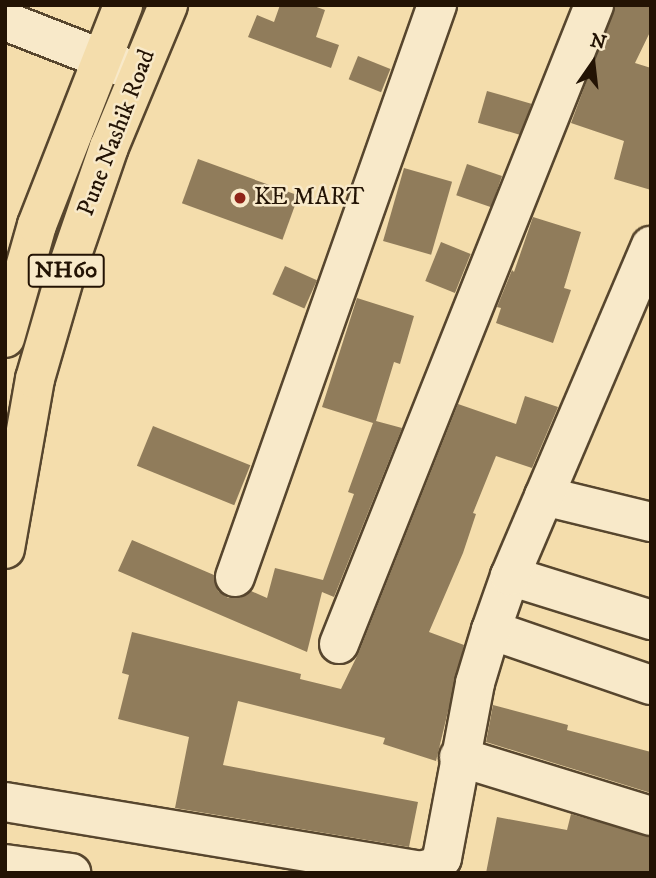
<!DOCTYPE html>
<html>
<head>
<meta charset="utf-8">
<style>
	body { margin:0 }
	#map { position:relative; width:656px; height:878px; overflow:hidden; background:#f4ddac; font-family:"IM FELL DW Pica",serif }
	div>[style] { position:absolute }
	.building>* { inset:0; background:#907c5b; transform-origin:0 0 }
	.roads { filter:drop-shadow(2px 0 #57462e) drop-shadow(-2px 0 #57462e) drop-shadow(0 2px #57462e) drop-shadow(0 -2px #57462e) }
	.minor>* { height:38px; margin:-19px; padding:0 19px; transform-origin:19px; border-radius:19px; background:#f8e9c9 }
	.highway>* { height:38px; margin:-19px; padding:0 19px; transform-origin:19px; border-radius:19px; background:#f4ddac }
	.dots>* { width:19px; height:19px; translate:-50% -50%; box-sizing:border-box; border:4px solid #f8e9c9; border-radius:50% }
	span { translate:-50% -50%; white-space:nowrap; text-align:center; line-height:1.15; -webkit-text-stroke:5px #f8e9c9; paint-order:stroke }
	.shield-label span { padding:2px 5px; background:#f8e9c9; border:2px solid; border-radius:5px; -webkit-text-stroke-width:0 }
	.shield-label { font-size:23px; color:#231304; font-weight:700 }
	.street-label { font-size:24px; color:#231304 }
	.poi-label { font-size:24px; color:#231304 }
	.left { translate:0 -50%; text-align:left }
	.frame { position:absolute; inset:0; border:7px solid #231304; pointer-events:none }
	.north { position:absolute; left:558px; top:28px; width:70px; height:70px; -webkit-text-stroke:5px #f8e9c9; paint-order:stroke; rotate:14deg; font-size:19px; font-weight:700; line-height:28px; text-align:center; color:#231304 }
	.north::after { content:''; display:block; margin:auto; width:24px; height:32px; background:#231304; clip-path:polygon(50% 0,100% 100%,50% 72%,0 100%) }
</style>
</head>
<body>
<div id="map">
	<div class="building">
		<i style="clip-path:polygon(280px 5px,311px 5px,325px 10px,316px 37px,339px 45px,331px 68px,248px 37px,257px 15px,274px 22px)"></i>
		<i style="clip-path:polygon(615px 5px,651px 5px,651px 30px,635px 63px,651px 68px,651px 190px,614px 179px,624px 141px,571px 123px)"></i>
		<i style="left:358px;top:56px;width:35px;height:25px;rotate:22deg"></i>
		<i style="left:487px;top:91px;width:46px;height:33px;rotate:16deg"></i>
		<i style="left:198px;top:159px;width:107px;height:47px;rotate:20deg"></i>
		<i style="left:467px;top:164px;width:37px;height:33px;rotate:19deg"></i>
		<i style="left:404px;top:168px;width:50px;height:76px;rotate:16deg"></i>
		<i style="clip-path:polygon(533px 217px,581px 232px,564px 288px,571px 290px,553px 343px,496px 323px,501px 308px,497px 307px,512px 270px,514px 272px)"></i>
		<i style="left:441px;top:242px;width:32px;height:42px;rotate:22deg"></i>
		<i style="left:285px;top:266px;width:35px;height:31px;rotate:24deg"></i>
		<i style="clip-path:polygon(357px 298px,414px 316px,400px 364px,394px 362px,376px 421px,402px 428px,334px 597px,322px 592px,307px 652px,118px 571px,132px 540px,214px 575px,218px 591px,228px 598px,240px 598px,251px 591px,267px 598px,275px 568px,323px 580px,354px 494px,348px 492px,373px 423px,322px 407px)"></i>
		<i style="clip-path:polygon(525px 396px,558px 407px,532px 468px,496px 456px,473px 513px,476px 514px,463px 553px,429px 632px,464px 645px,436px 761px,383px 744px,385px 738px,238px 701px,223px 765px,418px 802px,409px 847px,175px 808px,189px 737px,118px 719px,129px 675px,122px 673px,132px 632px,301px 674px,300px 679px,341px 689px,359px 652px,458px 404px,516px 424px)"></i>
		<i style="left:153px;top:426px;width:105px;height:43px;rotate:22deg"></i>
		<i style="clip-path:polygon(493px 705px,568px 725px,567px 730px,651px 752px,651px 793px,486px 742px)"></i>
		<i style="clip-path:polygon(571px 814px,651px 837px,651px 873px,486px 873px,497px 817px,567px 830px)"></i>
	</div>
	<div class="roads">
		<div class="minor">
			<i style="left:5px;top:21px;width:137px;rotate:21.3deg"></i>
			<i style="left:544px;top:496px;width:110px;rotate:13.7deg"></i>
			<i style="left:510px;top:576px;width:148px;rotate:17.3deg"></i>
			<i style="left:235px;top:577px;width:607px;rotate:-70.55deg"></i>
			<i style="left:491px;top:630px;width:169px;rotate:19deg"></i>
			<i style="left:339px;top:644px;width:688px;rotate:-68.24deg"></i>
			<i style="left:459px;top:757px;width:201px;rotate:17.1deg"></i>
			<i style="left:5px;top:802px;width:421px;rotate:9.4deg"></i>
			<i style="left:420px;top:871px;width:16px;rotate:-15deg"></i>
			<i style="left:435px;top:867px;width:11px;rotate:-52deg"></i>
			<i style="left:442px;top:858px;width:178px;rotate:-79.3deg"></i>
			<i style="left:475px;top:683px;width:55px;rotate:-73.2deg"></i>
			<i style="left:491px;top:630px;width:57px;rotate:-70.6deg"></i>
			<i style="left:510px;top:576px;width:359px;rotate:-66.9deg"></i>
			<i style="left:5px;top:864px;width:67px;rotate:7.8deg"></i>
		</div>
		<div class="highway">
			<i style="left:5px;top:338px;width:117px;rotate:-74.2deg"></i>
			<i style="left:37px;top:225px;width:236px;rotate:-68.6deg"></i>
			<i style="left:5px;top:549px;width:173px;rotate:-80deg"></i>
			<i style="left:35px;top:379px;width:115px;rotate:-73.8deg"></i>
			<i style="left:67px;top:269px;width:129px;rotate:-71deg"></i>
			<i style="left:109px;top:147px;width:154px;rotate:-67.4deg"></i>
		</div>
	</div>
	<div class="dots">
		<i style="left:240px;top:198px;background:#8f2418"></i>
	</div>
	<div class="shield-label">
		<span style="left:66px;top:271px">NH60</span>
	</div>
	<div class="street-label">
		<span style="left:117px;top:133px;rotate:-69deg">Pune Nashik Road</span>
	</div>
	<div class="poi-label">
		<span class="left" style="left:254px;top:198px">KE MART</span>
	</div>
	<div class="frame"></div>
	<div class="north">N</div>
</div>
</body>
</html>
